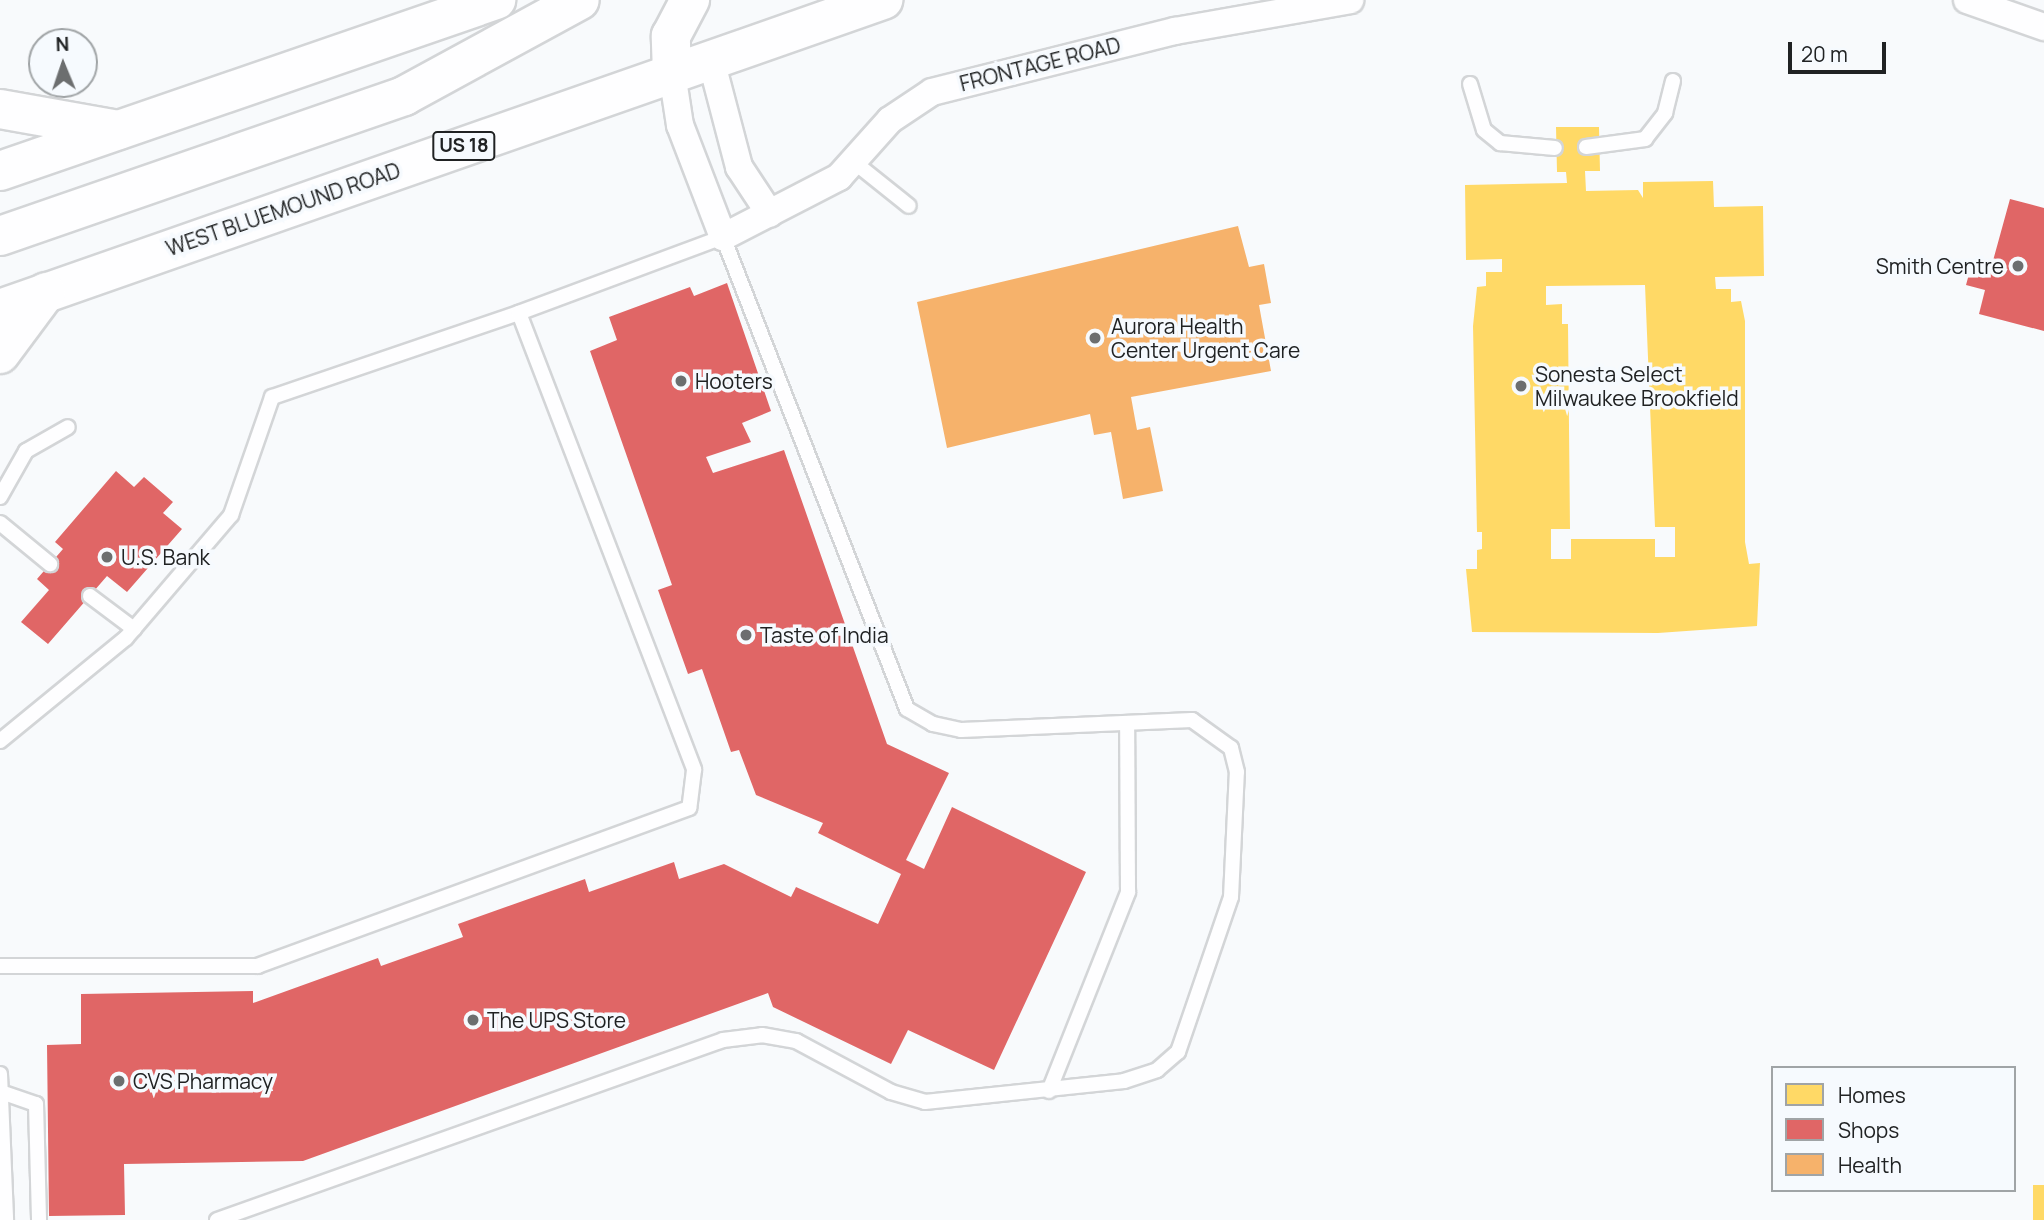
<!DOCTYPE html>
<html>
<head>
<meta charset="utf-8">
<style>
	body { margin:0 }
	#map { position:relative; width:2044px; height:1220px; overflow:hidden; background:#f8fafc; font-family:Manrope,sans-serif }
	div>[style] { position:absolute }
	.homes>* { inset:0; background:#ffd966; transform-origin:0 0 }
	.shops>* { inset:0; background:#e06666 }
	.health>* { inset:0; background:#f6b26b }
	.roads { filter:drop-shadow(2px 0 #d3d5d7) drop-shadow(-2px 0 #d3d5d7) drop-shadow(0 2px #d3d5d7) drop-shadow(0 -2px #d3d5d7) }
	.service>* { height:14px; margin:-7px; padding:0 7px; transform-origin:7px; border-radius:7px; background:#fefeff }
	.minor>* { height:26px; margin:-13px; padding:0 13px; transform-origin:13px; border-radius:13px; background:#fefeff }
	.primary>* { height:38px; margin:-19px; padding:0 19px; transform-origin:19px; border-radius:19px; background:#fefeff }
	.dots>* { width:19px; height:19px; translate:-50% -50%; box-sizing:border-box; border:4px solid #f6fafe; border-radius:50% }
	span { translate:-50% -50%; white-space:nowrap; text-align:center; line-height:1.15; -webkit-text-stroke:7px #f6fafe; paint-order:stroke }
	.shield-label span { padding:2px 5px; background:#f6fafe; border:2px solid; border-radius:5px; -webkit-text-stroke-width:0 }
	.shield-label { font-size:19px; color:#202223; font-weight:700 }
	.street-label { font-size:21px; color:#202223 }
	.poi-label { font-size:21px; color:#202223 }
	.right { translate:-100% -50%; text-align:right }
	.left { translate:0 -50%; text-align:left }
	.legend { position:absolute; left:1771px; top:1066px; width:245px; height:126px; box-sizing:border-box; background:#f6fafe; border:2px solid #a0a4a6; margin:0; padding:9px 12px; list-style:none; font-size:21px; color:#202223 }
	.legend li { display:flex; align-items:center; gap:14px; height:35px }
	.legend b { width:35px; border:2px solid #a0a4a6 }
	.north { position:absolute; left:28px; top:28px; width:70px; height:70px; box-sizing:border-box; background:#f6fafe; border:2px solid #a0a4a6; border-radius:50%; rotate:358deg; font-size:19px; font-weight:700; line-height:28px; text-align:center; color:#202223 }
	.north::after { content:''; display:block; margin:auto; width:24px; height:32px; background:#6c6e6f; clip-path:polygon(50% 0,100% 100%,50% 72%,0 100%) }
	.scale { position:absolute; left:1788px; top:42px; width:98px; height:32px; box-sizing:border-box; border:4px solid #202223; border-top:0; padding-left:9px; font-size:21px; line-height:24px; white-space:nowrap; color:#202223; -webkit-text-stroke:5px #f6fafe; paint-order:stroke }
</style>
</head>
<body>
<div id="map">
	<div class="homes">
		<i style="clip-path:polygon(evenodd,1556px 127px,1599px 127px,1600px 171px,1585px 171px,1586px 191px,1638px 190px,1643px 198px,1643px 182px,1713px 181px,1714px 207px,1763px 206px,1764px 276px,1715px 277px,1716px 289px,1731px 289px,1731px 302px,1741px 301px,1745px 321px,1745px 542px,1749px 564px,1760px 563px,1757px 626px,1658px 633px,1472px 632px,1466px 569px,1477px 569px,1477px 550px,1482px 549px,1482px 532px,1477px 532px,1473px 326px,1477px 287px,1486px 286px,1486px 272px,1502px 272px,1502px 259px,1466px 260px,1465px 185px,1567px 183px,1566px 172px,1557px 172px,1556px 127px,1645px 285px,1655px 527px,1675px 527px,1675px 557px,1655px 557px,1655px 539px,1571px 539px,1571px 559px,1551px 559px,1551px 529px,1570px 529px,1568px 324px,1562px 324px,1562px 304px,1546px 305px,1546px 286px,1645px 285px)"></i>
		<i style="left:2033px;top:1185px;width:11px;height:35px"></i>
	</div>
	<div class="shops">
		<i style="clip-path:polygon(2010px 199px,2044px 208px,2044px 331px,1979px 314px,1985px 290px,1966px 285px,1972px 263px,1991px 268px)"></i>
		<i style="clip-path:polygon(727px 283px,771px 411px,742px 423px,751px 442px,706px 457px,713px 473px,784px 450px,887px 744px,949px 773px,906px 860px,924px 869px,952px 807px,1086px 872px,994px 1070px,908px 1030px,891px 1064px,773px 1007px,768px 993px,303px 1161px,124px 1164px,125px 1215px,49px 1216px,47px 1045px,81px 1044px,81px 994px,253px 991px,253px 1003px,378px 958px,381px 966px,463px 937px,458px 924px,585px 879px,589px 892px,674px 862px,679px 879px,724px 864px,791px 897px,796px 887px,878px 924px,901px 874px,818px 833px,823px 823px,756px 795px,739px 750px,731px 752px,702px 669px,688px 674px,658px 590px,672px 585px,590px 351px,617px 340px,609px 317px,690px 287px,694px 296px)"></i>
		<i style="clip-path:polygon(116px 471px,134px 487px,144px 477px,173px 502px,163px 513px,182px 529px,127px 592px,107px 576px,48px 644px,21px 622px,49px 590px,37px 579px,63px 549px,55px 542px)"></i>
	</div>
	<div class="health">
		<i style="clip-path:polygon(1238px 226px,1249px 267px,1264px 264px,1271px 303px,1259px 305px,1271px 371px,1131px 397px,1137px 430px,1150px 427px,1163px 491px,1123px 499px,1111px 432px,1094px 435px,1090px 414px,947px 448px,917px 302px)"></i>
	</div>
	<div class="roads">
		<div class="service">
			<i style="left:1470px;top:84px;width:48px;rotate:73.1deg"></i>
			<i style="left:1484px;top:130px;width:21px;rotate:39deg"></i>
			<i style="left:1500px;top:143px;width:55px;rotate:5.2deg"></i>
			<i style="left:1586px;top:147px;width:60px;rotate:-7.7deg"></i>
			<i style="left:1645px;top:139px;width:33px;rotate:-52deg"></i>
			<i style="left:1665px;top:113px;width:33px;rotate:-76deg"></i>
			<i style="left:854px;top:162px;width:70px;rotate:38.7deg"></i>
			<i style="left:0;top:497px;width:53px;rotate:-60.5deg"></i>
			<i style="left:26px;top:451px;width:48px;rotate:-29.7deg"></i>
			<i style="left:0;top:523px;width:65px;rotate:39.4deg"></i>
			<i style="left:90px;top:596px;width:55px;rotate:36.9deg"></i>
			<i style="left:0;top:741px;width:163px;rotate:-39.3deg"></i>
			<i style="left:126px;top:638px;width:162px;rotate:-49.5deg"></i>
			<i style="left:231px;top:515px;width:125px;rotate:-70.8deg"></i>
			<i style="left:272px;top:397px;width:261px;rotate:-18.8deg"></i>
			<i style="left:519px;top:313px;width:489px;rotate:69deg"></i>
			<i style="left:694px;top:770px;width:38px;rotate:97deg"></i>
			<i style="left:689px;top:808px;width:459px;rotate:159.9deg"></i>
			<i style="left:258px;top:966px;width:258px;rotate:180deg"></i>
			<i style="left:0;top:1074px;width:146px;rotate:87.6deg"></i>
			<i style="left:1049px;top:1091px;width:214px;rotate:-68.3deg"></i>
			<i style="left:1128px;top:892px;width:169px;rotate:-90.3deg"></i>
			<i style="left:1px;top:1092px;width:37px;rotate:19deg"></i>
			<i style="left:36px;top:1104px;width:116px;rotate:88.5deg"></i>
			<i style="left:217px;top:1220px;width:537px;rotate:-19.58deg"></i>
			<i style="left:723px;top:1040px;width:39px;rotate:-7deg"></i>
			<i style="left:762px;top:1035px;width:35px;rotate:10deg"></i>
			<i style="left:796px;top:1041px;width:108px;rotate:28.2deg"></i>
			<i style="left:891px;top:1092px;width:35px;rotate:16deg"></i>
			<i style="left:925px;top:1102px;width:200px;rotate:-6deg"></i>
			<i style="left:1124px;top:1081px;width:35px;rotate:-18deg"></i>
			<i style="left:1157px;top:1070px;width:28px;rotate:-41deg"></i>
			<i style="left:1178px;top:1052px;width:164px;rotate:-71.1deg"></i>
			<i style="left:1231px;top:897px;width:125px;rotate:-87.3deg"></i>
			<i style="left:1237px;top:772px;width:25px;rotate:-104deg"></i>
			<i style="left:1231px;top:748px;width:48px;rotate:-144.3deg"></i>
			<i style="left:1192px;top:720px;width:231px;rotate:177.5deg"></i>
			<i style="left:961px;top:730px;width:29px;rotate:-168deg"></i>
			<i style="left:933px;top:724px;width:30px;rotate:-150deg"></i>
			<i style="left:907px;top:709px;width:507px;rotate:-111.3deg"></i>
			<i style="left:723px;top:237px;width:218px;rotate:159.6deg"></i>
		</div>
		<div class="minor">
			<i style="left:1967px;top:0;width:82px;rotate:19.3deg"></i>
			<i style="left:711px;top:60px;width:111px;rotate:75.3deg"></i>
			<i style="left:739px;top:167px;width:56px;rotate:56.6deg"></i>
			<i style="left:672px;top:73px;width:53px;rotate:81.3deg"></i>
			<i style="left:680px;top:125px;width:120px;rotate:69deg"></i>
			<i style="left:723px;top:237px;width:131px;rotate:-27.3deg"></i>
			<i style="left:839px;top:177px;width:76px;rotate:-48.2deg"></i>
			<i style="left:890px;top:120px;width:50px;rotate:-33.7deg"></i>
			<i style="left:932px;top:92px;width:251px;rotate:-14.1deg"></i>
			<i style="left:1175px;top:31px;width:178px;rotate:-10deg"></i>
		</div>
		<div class="primary">
			<i style="left:672px;top:73px;width:37px;rotate:-92deg"></i>
			<i style="left:671px;top:36px;width:41px;rotate:-62.2deg"></i>
			<i style="left:0;top:109px;width:120px;rotate:10.1deg"></i>
			<i style="left:0;top:171px;width:525px;rotate:-19.02deg"></i>
			<i style="left:0;top:236px;width:428px;rotate:-19.1deg"></i>
			<i style="left:404px;top:96px;width:200px;rotate:-28.6deg"></i>
			<i style="left:0;top:309px;width:936px;rotate:-19.29deg"></i>
			<i style="left:0;top:354px;width:77px;rotate:-53.4deg"></i>
		</div>
	</div>
	<div class="dots">
		<i style="left:2018px;top:266px;background:#6c6e6f"></i>
		<i style="left:1095px;top:338px;background:#6c6e6f"></i>
		<i style="left:681px;top:381px;background:#6c6e6f"></i>
		<i style="left:1521px;top:386px;background:#6c6e6f"></i>
		<i style="left:107px;top:557px;background:#6c6e6f"></i>
		<i style="left:746px;top:635px;background:#6c6e6f"></i>
		<i style="left:473px;top:1020px;background:#6c6e6f"></i>
		<i style="left:119px;top:1081px;background:#6c6e6f"></i>
	</div>
	<div class="shield-label">
		<span style="left:464px;top:146px">US 18</span>
	</div>
	<div class="street-label">
		<span style="left:1040px;top:64px;rotate:-14deg">FRONTAGE ROAD</span>
		<span style="left:283px;top:209px;rotate:-19deg">WEST BLUEMOUND ROAD</span>
	</div>
	<div class="poi-label">
		<span class="right" style="left:2004px;top:266px">Smith Centre</span>
		<span class="left" style="left:1111px;top:338px">Aurora Health<br>Center Urgent Care</span>
		<span class="left" style="left:1535px;top:386px">Sonesta Select<br>Milwaukee Brookfield</span>
		<span class="left" style="left:695px;top:381px">Hooters</span>
		<span class="left" style="left:121px;top:557px">U.S. Bank</span>
		<span class="left" style="left:760px;top:635px">Taste of India</span>
		<span class="left" style="left:487px;top:1020px">The UPS Store</span>
		<span class="left" style="left:133px;top:1081px">CVS Pharmacy</span>
	</div>
	<ul class="legend">
	<li><b style="height:19px;background:#ffd966"></b>Homes</li>
	<li><b style="height:19px;background:#e06666"></b>Shops</li>
	<li><b style="height:19px;background:#f6b26b"></b>Health</li>
	</ul>
	<div class="north">N</div>
	<div class="scale">20 m</div>
</div>
</body>
</html>
